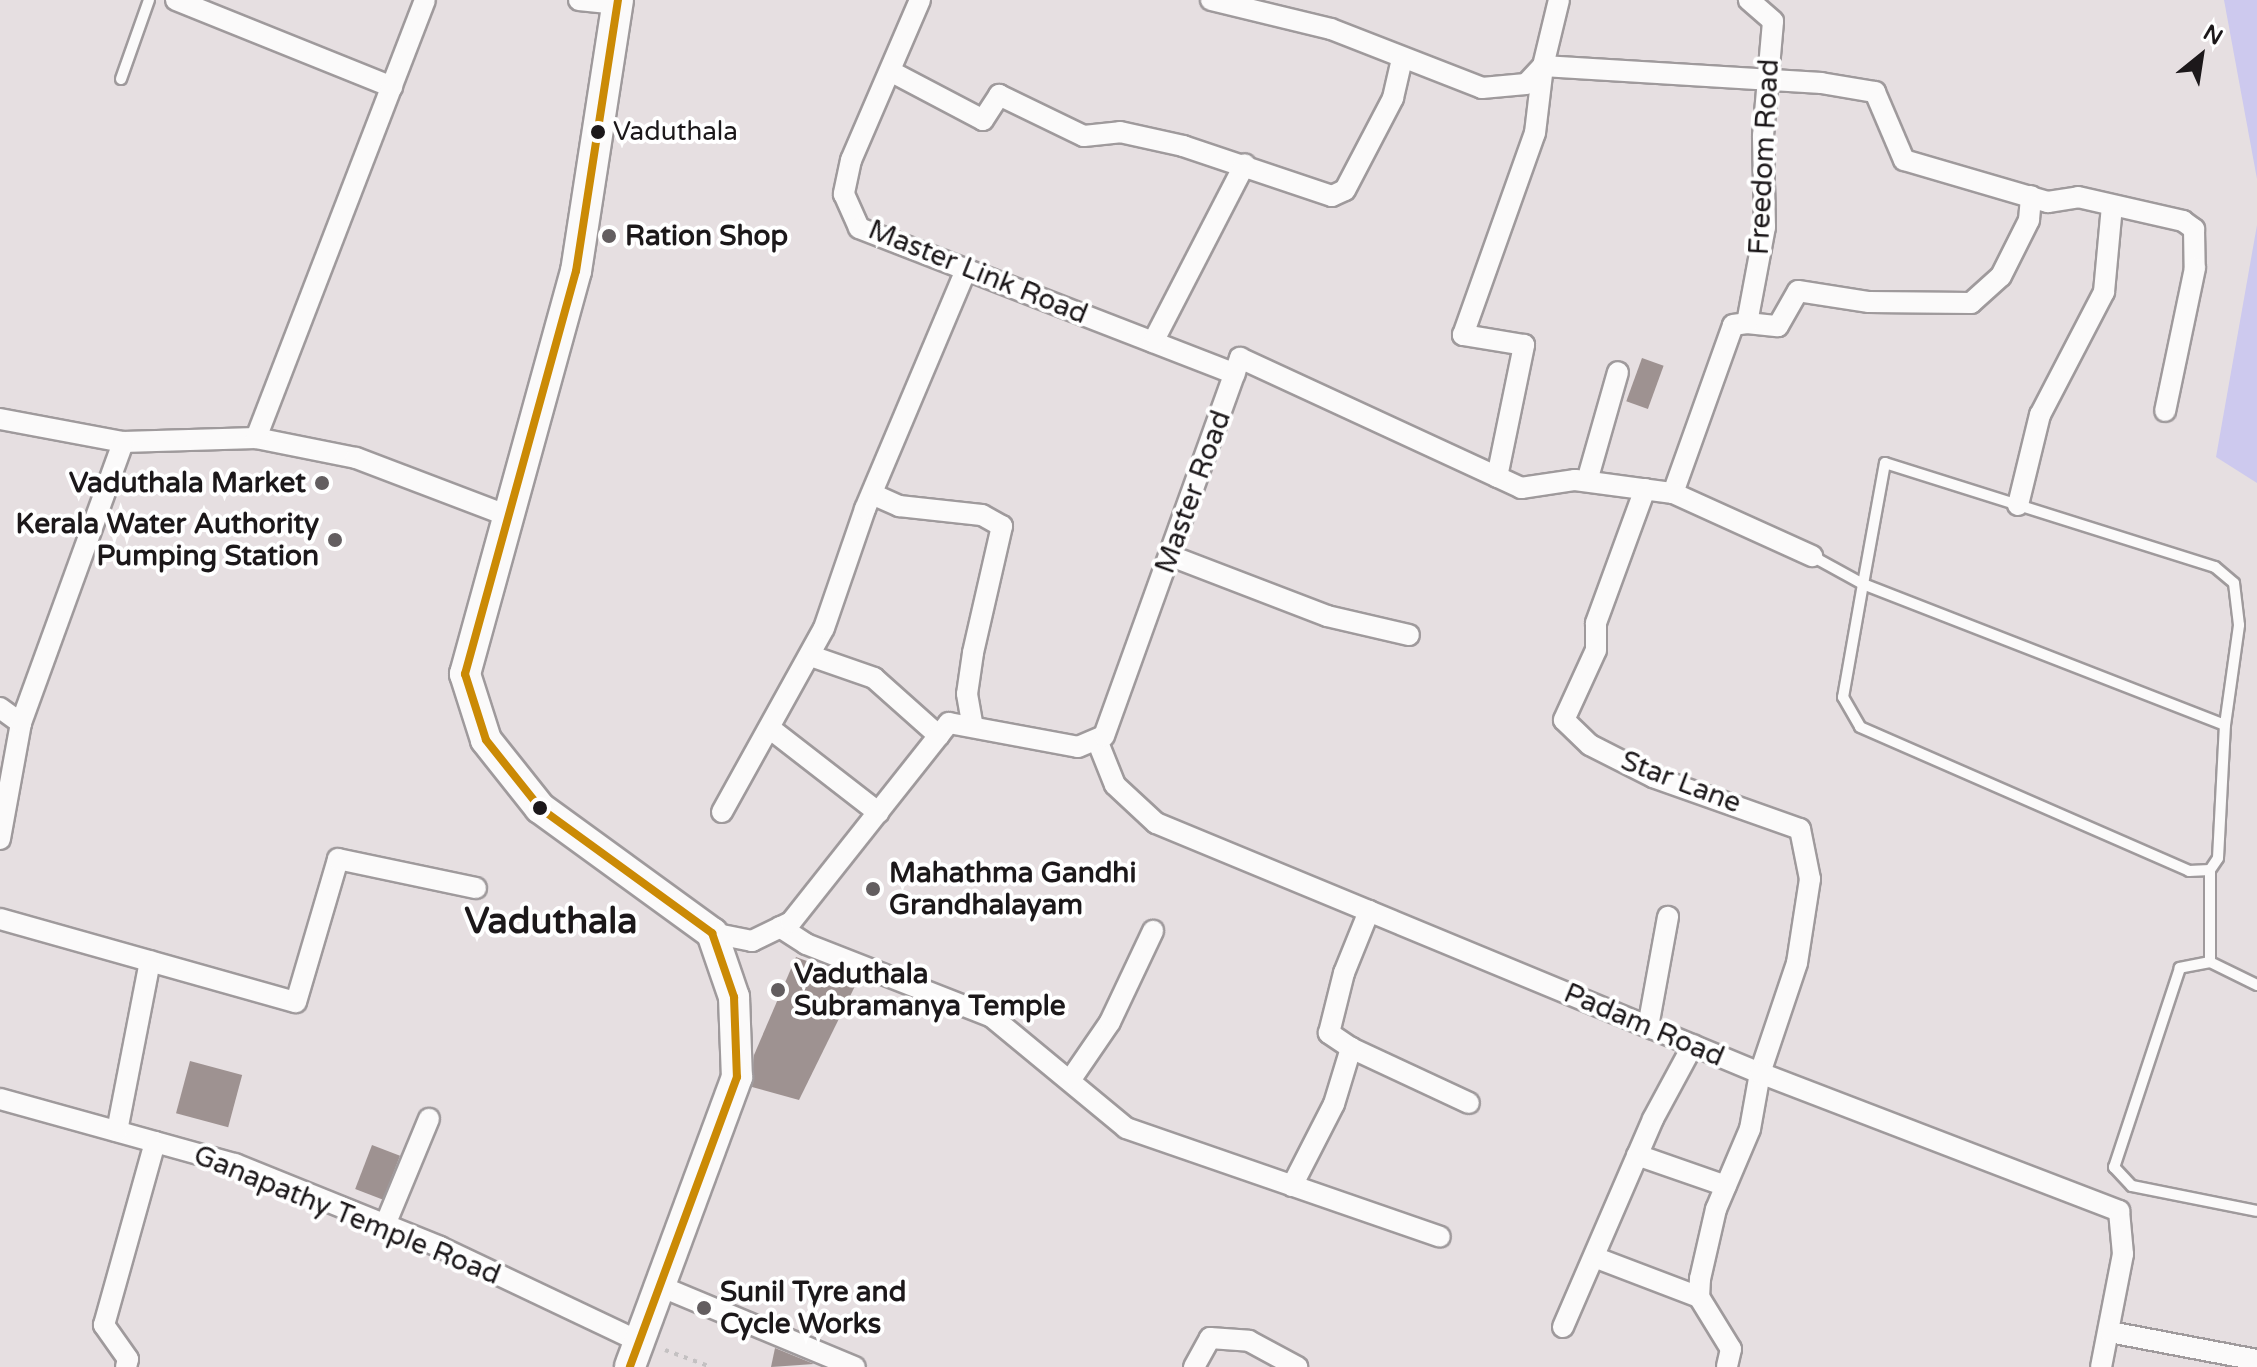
<!DOCTYPE html>
<html>
<head>
<meta charset="utf-8">
<style>
	body { margin:0 }
	#map { position:relative; width:2257px; height:1367px; overflow:hidden; background:#e6dfe1; font-family:"Varela Round",sans-serif }
	div>[style] { position:absolute }
	.water>* { inset:0; background:#cdc9ee }
	.building>* { inset:0; background:#9e9291; transform-origin:0 0 }
	.path>* { height:4px; margin-top:-2px; transform-origin:0; background:repeating-linear-gradient(90deg,#c4c1c2 0 4px,transparent 0 10px) }
	.roads { filter:drop-shadow(2px 0 #9f9a9c) drop-shadow(-2px 0 #9f9a9c) drop-shadow(0 2px #9f9a9c) drop-shadow(0 -2px #9f9a9c) }
	.service>* { height:10px; margin:-5px; padding:0 5px; transform-origin:5px; border-radius:5px; background:#fbfafa }
	.minor>* { height:20px; margin:-10px; padding:0 10px; transform-origin:10px; border-radius:10px; background:#fbfafa }
	.secondary>* { height:30px; margin:-15px; padding:0 15px; transform-origin:15px; border-radius:15px; background:#fbfafa }
	.bus-1>* { height:8px; margin:-4px; padding:0 4px; transform-origin:4px; border-radius:4px; background:#cb8a05 }
	.dots>* { width:22px; height:22px; translate:-50% -50%; box-sizing:border-box; border:4px solid #fff; border-radius:50% }
	span { translate:-50% -50%; white-space:nowrap; text-align:center; line-height:1.15; -webkit-text-stroke:8px #fff; paint-order:stroke }
	.bus-label { font-size:26px; color:#1c181a }
	.left { translate:0 -50%; text-align:left }
	.street-label { font-size:28px; color:#1c181a }
	.poi-label { font-size:28px; color:#1c181a; font-weight:700 }
	.right { translate:-100% -50%; text-align:right }
	.district-label { font-size:36px; color:#1c181a; font-weight:700 }
	.north { position:absolute; left:2161px; top:16px; width:80px; height:80px; -webkit-text-stroke:6px #fff; paint-order:stroke; rotate:30deg; font-size:22px; font-weight:700; line-height:32px; text-align:center; color:#1c181a }
	.north::after { content:''; display:block; margin:auto; width:28px; height:36px; background:#1c181a; clip-path:polygon(50% 0,100% 100%,50% 72%,0 100%) }
</style>
</head>
<body>
<div id="map">
	<div class="water">
		<i style="clip-path:polygon(2224px 0,2257px 0,2257px 179px)"></i>
		<i style="clip-path:polygon(2257px 225px,2257px 483px,2216px 457px)"></i>
	</div>
	<div class="building">
		<i style="left:1642px;top:358px;width:23px;height:46px;rotate:20deg"></i>
		<i style="clip-path:polygon(796px 957px,858px 980px,799px 1100px,752px 1087px,754px 1055px)"></i>
		<i style="left:190px;top:1061px;width:54px;height:54px;rotate:15deg"></i>
		<i style="left:372px;top:1145px;width:30px;height:47px;rotate:21deg"></i>
		<i style="clip-path:polygon(775px 1348px,814px 1364px,771px 1367px)"></i>
	</div>
	<div class="path">
		<i style="left:665px;top:1350px;width:49px;rotate:20.3deg"></i>
	</div>
	<div class="roads">
		<div class="service">
			<i style="left:121px;top:79px;width:84px;rotate:-70.5deg"></i>
			<i style="left:1812px;top:556px;width:58px;rotate:28.8deg"></i>
			<i style="left:1863px;top:584px;width:388px;rotate:21.3deg"></i>
			<i style="left:2225px;top:725px;width:101px;rotate:-82deg"></i>
			<i style="left:2239px;top:625px;width:42px;rotate:-96.8deg"></i>
			<i style="left:2234px;top:583px;width:25px;rotate:-140deg"></i>
			<i style="left:2215px;top:567px;width:346px;rotate:-162.5deg"></i>
			<i style="left:1885px;top:463px;width:123px;rotate:100.3deg"></i>
			<i style="left:1863px;top:584px;width:115px;rotate:100deg"></i>
			<i style="left:1843px;top:697px;width:34px;rotate:60deg"></i>
			<i style="left:1860px;top:727px;width:359px;rotate:23.6deg"></i>
			<i style="left:2189px;top:871px;width:21px;rotate:-3deg"></i>
			<i style="left:2210px;top:870px;width:14px;rotate:-56deg"></i>
			<i style="left:2218px;top:858px;width:133px;rotate:-87deg"></i>
			<i style="left:2210px;top:870px;width:92px;rotate:90deg"></i>
			<i style="left:2257px;top:985px;width:52px;rotate:-153.9deg"></i>
			<i style="left:2210px;top:962px;width:31px;rotate:169deg"></i>
			<i style="left:2180px;top:968px;width:210px;rotate:108.3deg"></i>
			<i style="left:2114px;top:1167px;width:26px;rotate:47deg"></i>
			<i style="left:2132px;top:1186px;width:127px;rotate:11.3deg"></i>
		</div>
		<div class="minor">
			<i style="left:176px;top:0;width:233px;rotate:21.9deg"></i>
			<i style="left:579px;top:0;width:39px;rotate:6deg"></i>
			<i style="left:920px;top:0;width:174px;rotate:113.3deg"></i>
			<i style="left:851px;top:160px;width:35px;rotate:102deg"></i>
			<i style="left:844px;top:194px;width:37px;rotate:66deg"></i>
			<i style="left:859px;top:228px;width:403px;rotate:21.2deg"></i>
			<i style="left:1211px;top:0;width:123px;rotate:13.6deg"></i>
			<i style="left:1331px;top:29px;width:162px;rotate:21.3deg"></i>
			<i style="left:1482px;top:88px;width:44px;rotate:-5.2deg"></i>
			<i style="left:1526px;top:84px;width:25px;rotate:-47deg"></i>
			<i style="left:1543px;top:66px;width:68px;rotate:-76.4deg"></i>
			<i style="left:890px;top:71px;width:105px;rotate:27.8deg"></i>
			<i style="left:983px;top:120px;width:30px;rotate:-57deg"></i>
			<i style="left:999px;top:95px;width:94px;rotate:25.8deg"></i>
			<i style="left:1084px;top:136px;width:36px;rotate:-6deg"></i>
			<i style="left:1120px;top:132px;width:65px;rotate:12.5deg"></i>
			<i style="left:1183px;top:146px;width:157px;rotate:18.6deg"></i>
			<i style="left:1332px;top:196px;width:14px;rotate:-25deg"></i>
			<i style="left:1345px;top:190px;width:104px;rotate:-62.4deg"></i>
			<i style="left:1393px;top:98px;width:39px;rotate:-77deg"></i>
			<i style="left:1747px;top:323px;width:31px;rotate:6deg"></i>
			<i style="left:1778px;top:326px;width:40px;rotate:-60.3deg"></i>
			<i style="left:1798px;top:291px;width:72px;rotate:8.8deg"></i>
			<i style="left:1869px;top:302px;width:102px;rotate:0.6deg"></i>
			<i style="left:1971px;top:303px;width:40px;rotate:-42deg"></i>
			<i style="left:2001px;top:276px;width:63px;rotate:-63.4deg"></i>
			<i style="left:2029px;top:220px;width:24px;rotate:-85deg"></i>
			<i style="left:1153px;top:342px;width:200px;rotate:-62.7deg"></i>
			<i style="left:0;top:419px;width:125px;rotate:10.6deg"></i>
			<i style="left:123px;top:442px;width:133px;rotate:-1.7deg"></i>
			<i style="left:256px;top:438px;width:102px;rotate:11.3deg"></i>
			<i style="left:356px;top:458px;width:164px;rotate:20.8deg"></i>
			<i style="left:256px;top:438px;width:469px;rotate:-68.9deg"></i>
			<i style="left:1497px;top:477px;width:135px;rotate:-78.4deg"></i>
			<i style="left:1524px;top:345px;width:62px;rotate:-170.7deg"></i>
			<i style="left:1463px;top:335px;width:214px;rotate:-70.4deg"></i>
			<i style="left:1535px;top:133px;width:67px;rotate:-83.2deg"></i>
			<i style="left:1543px;top:66px;width:279px;rotate:3.5deg"></i>
			<i style="left:1821px;top:83px;width:55px;rotate:9.5deg"></i>
			<i style="left:1875px;top:92px;width:74px;rotate:66.9deg"></i>
			<i style="left:1904px;top:160px;width:150px;rotate:16.3deg"></i>
			<i style="left:2048px;top:202px;width:30px;rotate:-9deg"></i>
			<i style="left:2078px;top:197px;width:108px;rotate:12.9deg"></i>
			<i style="left:2183px;top:221px;width:14px;rotate:36deg"></i>
			<i style="left:2194px;top:229px;width:39px;rotate:89deg"></i>
			<i style="left:2195px;top:268px;width:146px;rotate:101.8deg"></i>
			<i style="left:1587px;top:481px;width:113px;rotate:-74.1deg"></i>
			<i style="left:1645px;top:489px;width:143px;rotate:110.1deg"></i>
			<i style="left:1596px;top:623px;width:27px;rotate:90deg"></i>
			<i style="left:1596px;top:650px;width:77px;rotate:114.6deg"></i>
			<i style="left:1564px;top:720px;width:36px;rotate:44deg"></i>
			<i style="left:1590px;top:745px;width:71px;rotate:26.9deg"></i>
			<i style="left:1653px;top:777px;width:156px;rotate:19.5deg"></i>
			<i style="left:1800px;top:829px;width:51px;rotate:78.7deg"></i>
			<i style="left:1810px;top:879px;width:85px;rotate:98.8deg"></i>
			<i style="left:1797px;top:963px;width:116px;rotate:108.6deg"></i>
			<i style="left:1760px;top:1073px;width:57px;rotate:100.1deg"></i>
			<i style="left:1750px;top:1129px;width:87px;rotate:113deg"></i>
			<i style="left:1716px;top:1209px;width:72px;rotate:102.9deg"></i>
			<i style="left:1700px;top:1279px;width:18px;rotate:93deg"></i>
			<i style="left:1699px;top:1297px;width:61px;rotate:58.4deg"></i>
			<i style="left:1731px;top:1349px;width:18px;rotate:103deg"></i>
			<i style="left:1673px;top:493px;width:178px;rotate:-70.3deg"></i>
			<i style="left:1733px;top:325px;width:14px;rotate:-8deg"></i>
			<i style="left:1747px;top:323px;width:98px;rotate:-79.4deg"></i>
			<i style="left:1765px;top:227px;width:91px;rotate:-91.3deg"></i>
			<i style="left:1763px;top:136px;width:115px;rotate:-85deg"></i>
			<i style="left:1773px;top:21px;width:32px;rotate:-139deg"></i>
			<i style="left:872px;top:494px;width:30px;rotate:24deg"></i>
			<i style="left:899px;top:506px;width:83px;rotate:6.2deg"></i>
			<i style="left:982px;top:515px;width:23px;rotate:29deg"></i>
			<i style="left:1002px;top:526px;width:130px;rotate:102.9deg"></i>
			<i style="left:973px;top:653px;width:41px;rotate:98.3deg"></i>
			<i style="left:967px;top:694px;width:29px;rotate:80deg"></i>
			<i style="left:2018px;top:505px;width:93px;rotate:-76.3deg"></i>
			<i style="left:2040px;top:415px;width:139px;rotate:-62.5deg"></i>
			<i style="left:2104px;top:292px;width:87px;rotate:-84.7deg"></i>
			<i style="left:1171px;top:556px;width:167px;rotate:21deg"></i>
			<i style="left:1327px;top:616px;width:84px;rotate:13deg"></i>
			<i style="left:811px;top:656px;width:67px;rotate:19.2deg"></i>
			<i style="left:874px;top:678px;width:87px;rotate:41.7deg"></i>
			<i style="left:0;top:708px;width:26px;rotate:36deg"></i>
			<i style="left:21px;top:723px;width:118px;rotate:100.3deg"></i>
			<i style="left:21px;top:723px;width:299px;rotate:-70deg"></i>
			<i style="left:772px;top:730px;width:135px;rotate:37.8deg"></i>
			<i style="left:1097px;top:740px;width:48px;rotate:68.2deg"></i>
			<i style="left:1115px;top:785px;width:56px;rotate:42.8deg"></i>
			<i style="left:1156px;top:823px;width:654px;rotate:22.49deg"></i>
			<i style="left:1760px;top:1073px;width:385px;rotate:21deg"></i>
			<i style="left:2119px;top:1211px;width:43px;rotate:84.7deg"></i>
			<i style="left:2123px;top:1254px;width:115px;rotate:101deg"></i>
			<i style="left:722px;top:812px;width:210px;rotate:-61deg"></i>
			<i style="left:824px;top:628px;width:126px;rotate:-71deg"></i>
			<i style="left:865px;top:509px;width:259px;rotate:-67.1deg"></i>
			<i style="left:0;top:919px;width:307px;rotate:15.7deg"></i>
			<i style="left:296px;top:1002px;width:149px;rotate:-73.6deg"></i>
			<i style="left:338px;top:859px;width:141px;rotate:11.9deg"></i>
			<i style="left:780px;top:927px;width:31px;rotate:33deg"></i>
			<i style="left:806px;top:944px;width:200px;rotate:21.4deg"></i>
			<i style="left:992px;top:1017px;width:174px;rotate:39.6deg"></i>
			<i style="left:1126px;top:1128px;width:332px;rotate:19.1deg"></i>
			<i style="left:712px;top:933px;width:41px;rotate:11.3deg"></i>
			<i style="left:752px;top:941px;width:43px;rotate:-26deg"></i>
			<i style="left:791px;top:922px;width:254px;rotate:-51.6deg"></i>
			<i style="left:949px;top:723px;width:131px;rotate:10.5deg"></i>
			<i style="left:1078px;top:747px;width:28px;rotate:-23deg"></i>
			<i style="left:1104px;top:736px;width:402px;rotate:-70.2deg"></i>
			<i style="left:1240px;top:358px;width:310px;rotate:24.8deg"></i>
			<i style="left:1521px;top:488px;width:55px;rotate:-8.4deg"></i>
			<i style="left:1575px;top:480px;width:99px;rotate:7.6deg"></i>
			<i style="left:1673px;top:493px;width:153px;rotate:24.4deg"></i>
			<i style="left:1648px;top:1027px;width:112px;rotate:-79.7deg"></i>
			<i style="left:1351px;top:1048px;width:130px;rotate:25deg"></i>
			<i style="left:1071px;top:1079px;width:69px;rotate:-55.6deg"></i>
			<i style="left:1110px;top:1022px;width:101px;rotate:-64.7deg"></i>
			<i style="left:0;top:1099px;width:244px;rotate:15.5deg"></i>
			<i style="left:235px;top:1164px;width:221px;rotate:22deg"></i>
			<i style="left:440px;top:1247px;width:221px;rotate:25.4deg"></i>
			<i style="left:117px;top:1131px;width:173px;rotate:-79deg"></i>
			<i style="left:1637px;top:1155px;width:94px;rotate:19.2deg"></i>
			<i style="left:1292px;top:1186px;width:92px;rotate:-62.9deg"></i>
			<i style="left:1334px;top:1104px;width:59px;rotate:-73.1deg"></i>
			<i style="left:1351px;top:1048px;width:27px;rotate:-146deg"></i>
			<i style="left:1329px;top:1033px;width:62px;rotate:-76deg"></i>
			<i style="left:1344px;top:973px;width:67px;rotate:-68deg"></i>
			<i style="left:385px;top:1225px;width:115px;rotate:-67.5deg"></i>
			<i style="left:1594px;top:1257px;width:112px;rotate:20.9deg"></i>
			<i style="left:660px;top:1286px;width:211px;rotate:22.6deg"></i>
			<i style="left:1563px;top:1327px;width:227px;rotate:-66.6deg"></i>
			<i style="left:1653px;top:1119px;width:84px;rotate:-61.6deg"></i>
			<i style="left:2110px;top:1332px;width:150px;rotate:10.8deg"></i>
			<i style="left:126px;top:1367px;width:8px;rotate:-76deg"></i>
			<i style="left:128px;top:1359px;width:42px;rotate:-125.2deg"></i>
			<i style="left:104px;top:1325px;width:190px;rotate:-74.4deg"></i>
			<i style="left:1194px;top:1367px;width:33px;rotate:-61deg"></i>
			<i style="left:1210px;top:1338px;width:39px;rotate:4deg"></i>
			<i style="left:1249px;top:1341px;width:55px;rotate:28.4deg"></i>
		</div>
		<div class="secondary">
			<i style="left:618px;top:0;width:274px;rotate:98.8deg"></i>
			<i style="left:576px;top:271px;width:418px;rotate:105.4deg"></i>
			<i style="left:465px;top:674px;width:69px;rotate:72.3deg"></i>
			<i style="left:486px;top:740px;width:87px;rotate:51.5deg"></i>
			<i style="left:540px;top:808px;width:213px;rotate:36deg"></i>
			<i style="left:712px;top:933px;width:68px;rotate:71deg"></i>
			<i style="left:734px;top:997px;width:80px;rotate:87.9deg"></i>
			<i style="left:737px;top:1077px;width:309px;rotate:110.3deg"></i>
		</div>
	</div>
	<div class="bus-1">
		<i style="left:618px;top:0;width:274px;rotate:98.8deg"></i>
		<i style="left:576px;top:271px;width:418px;rotate:105.4deg"></i>
		<i style="left:465px;top:674px;width:69px;rotate:72.3deg"></i>
		<i style="left:486px;top:740px;width:87px;rotate:51.5deg"></i>
		<i style="left:540px;top:808px;width:213px;rotate:36deg"></i>
		<i style="left:712px;top:933px;width:68px;rotate:71deg"></i>
		<i style="left:734px;top:997px;width:80px;rotate:87.9deg"></i>
		<i style="left:737px;top:1077px;width:309px;rotate:110.3deg"></i>
	</div>
	<div class="dots">
		<i style="left:598px;top:132px;background:#1c181a"></i>
		<i style="left:609px;top:236px;background:#635e60"></i>
		<i style="left:322px;top:483px;background:#635e60"></i>
		<i style="left:335px;top:540px;background:#635e60"></i>
		<i style="left:540px;top:808px;background:#1c181a"></i>
		<i style="left:873px;top:889px;background:#635e60"></i>
		<i style="left:778px;top:990px;background:#635e60"></i>
		<i style="left:704px;top:1308px;background:#635e60"></i>
	</div>
	<div class="bus-label">
		<span class="left" style="left:613px;top:132px">Vaduthala</span>
	</div>
	<div class="street-label">
		<span style="left:1764px;top:157px;rotate:-87deg">Freedom Road</span>
		<span style="left:978px;top:272px;rotate:22deg">Master Link Road</span>
		<span style="left:1193px;top:492px;rotate:-70deg">Master Road</span>
		<span style="left:1681px;top:782px;rotate:21deg">Star Lane</span>
		<span style="left:1644px;top:1025px;rotate:23deg">Padam Road</span>
		<span style="left:347px;top:1215px;rotate:22deg">Ganapathy Temple Road</span>
	</div>
	<div class="poi-label">
		<span class="left" style="left:625px;top:236px">Ration Shop</span>
		<span class="right" style="left:306px;top:483px">Vaduthala Market</span>
		<span class="right" style="left:319px;top:540px">Kerala Water Authority<br>Pumping Station</span>
		<span class="left" style="left:889px;top:889px">Mahathma Gandhi<br>Grandhalayam</span>
		<span class="left" style="left:794px;top:990px">Vaduthala<br>Subramanya Temple</span>
		<span class="left" style="left:720px;top:1308px">Sunil Tyre and<br>Cycle Works</span>
	</div>
	<div class="district-label">
		<span style="left:551px;top:922px">Vaduthala</span>
	</div>
	<div class="north">N</div>
</div>
</body>
</html>
